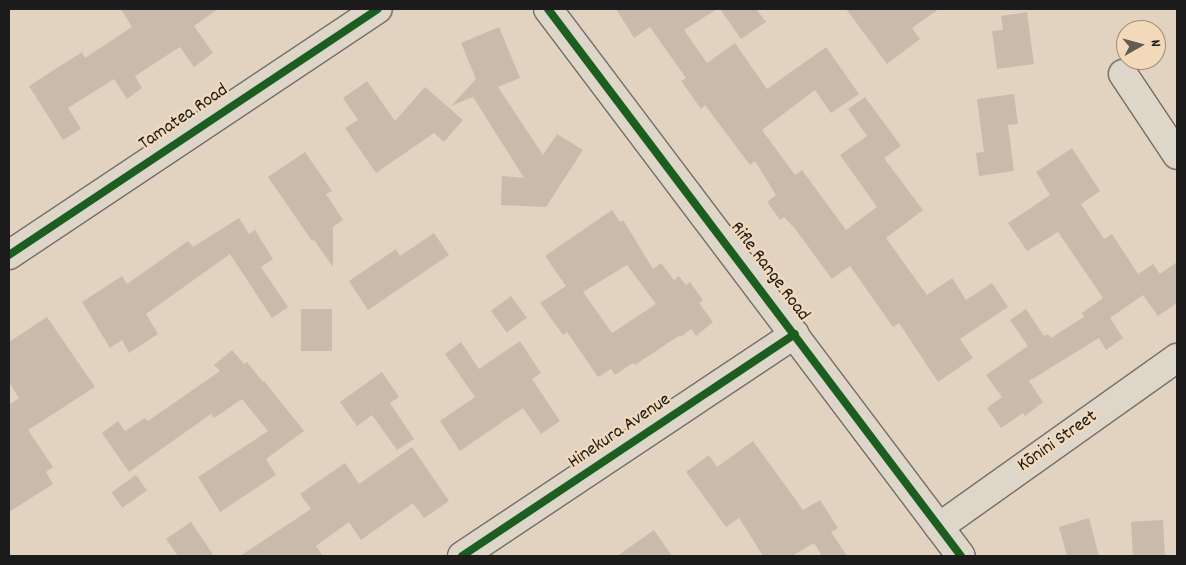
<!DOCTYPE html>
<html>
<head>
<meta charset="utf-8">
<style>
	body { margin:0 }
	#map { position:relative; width:1186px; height:565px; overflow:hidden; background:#e2d3c1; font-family:Dekko,sans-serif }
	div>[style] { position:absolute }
	.building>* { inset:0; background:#c8bbac; transform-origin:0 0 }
	.roads { filter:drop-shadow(1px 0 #756e66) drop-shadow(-1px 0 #756e66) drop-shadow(0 1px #756e66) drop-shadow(0 -1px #756e66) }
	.minor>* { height:28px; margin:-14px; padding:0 14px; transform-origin:14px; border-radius:14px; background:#dfd6ca }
	.cycleway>* { height:8px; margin:-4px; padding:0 4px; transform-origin:4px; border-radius:4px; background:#1b5e20 }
	span { translate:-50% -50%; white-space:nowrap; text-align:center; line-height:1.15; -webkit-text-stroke:4.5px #f2d9b9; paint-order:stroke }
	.street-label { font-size:19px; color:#1c1c1c }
	.frame { position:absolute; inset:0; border:10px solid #1c1c1c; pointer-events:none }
	.north { position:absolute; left:1116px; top:20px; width:50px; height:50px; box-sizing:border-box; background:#f2d9b9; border:1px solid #9c8d7a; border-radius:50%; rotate:83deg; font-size:14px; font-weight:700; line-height:20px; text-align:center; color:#1c1c1c }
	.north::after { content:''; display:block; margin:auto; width:18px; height:22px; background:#615c56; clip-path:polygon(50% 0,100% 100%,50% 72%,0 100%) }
</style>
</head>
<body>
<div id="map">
	<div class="building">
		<i style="clip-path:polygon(121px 9px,218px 9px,194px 26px,213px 53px,194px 67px,180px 47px,135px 76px,142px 88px,127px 99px,114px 79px,68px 108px,81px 129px,63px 140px,29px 86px,82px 52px,85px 58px,132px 27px)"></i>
		<i style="clip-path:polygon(616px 9px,717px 9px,684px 30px,707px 63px,735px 43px,767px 89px,826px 47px,859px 94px,831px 113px,815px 90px,762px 130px,795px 175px,802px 170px,846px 230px,877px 207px,840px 155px,867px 136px,848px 109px,865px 97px,901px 146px,884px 158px,923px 210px,886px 238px,927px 295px,952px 278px,966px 300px,992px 283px,1008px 307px,960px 339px,973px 358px,938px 382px,899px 323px,893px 327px,850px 266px,832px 279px,796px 230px,784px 217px,780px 220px,767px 202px,776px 195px,755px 161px,750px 165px,705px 105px,701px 109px,681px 81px,686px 78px,650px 27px,634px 38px)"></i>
		<i style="clip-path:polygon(720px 9px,756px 9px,766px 22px,741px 39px)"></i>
		<i style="clip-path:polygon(846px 9px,939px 9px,912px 28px,920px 39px,887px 64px)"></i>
		<i style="clip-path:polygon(1027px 12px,1034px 64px,997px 69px,992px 31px,1003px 30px,1001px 16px)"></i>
		<i style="clip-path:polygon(499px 27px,520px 78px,498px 87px,543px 155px,557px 134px,583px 150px,546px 207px,501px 205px,502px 176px,524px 178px,473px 97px,451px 106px,476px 79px,461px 43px)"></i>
		<i style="clip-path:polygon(367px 81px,395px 121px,425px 87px,463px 120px,444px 142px,434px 133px,376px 173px,345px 128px,358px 120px,343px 98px)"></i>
		<i style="clip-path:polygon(1014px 94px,1018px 124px,1008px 125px,1014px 171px,979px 176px,976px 153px,984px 152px,977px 99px)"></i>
		<i style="clip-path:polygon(1072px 148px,1100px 191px,1081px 204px,1104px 239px,1112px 234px,1138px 274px,1153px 264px,1160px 274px,1177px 262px,1177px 303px,1158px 316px,1143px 295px,1110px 318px,1123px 338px,1106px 350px,1099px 338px,1029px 381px,1043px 402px,1025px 416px,1023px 413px,1001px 428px,987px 408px,1002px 397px,986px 375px,1028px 346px,1010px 320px,1026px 309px,1044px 336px,1048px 334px,1051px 338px,1084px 317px,1082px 313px,1103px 298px,1058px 232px,1027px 251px,1008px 223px,1050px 195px,1036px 172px)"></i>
		<i style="clip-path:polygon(305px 152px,332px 191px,326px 194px,343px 220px,333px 227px,333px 267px,314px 240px,312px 241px,268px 177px)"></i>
		<i style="clip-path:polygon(evenodd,612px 210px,620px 222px,623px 220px,653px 269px,661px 263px,674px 280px,679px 276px,686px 285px,690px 282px,703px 300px,699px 303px,713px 322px,696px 336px,691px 329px,681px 337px,680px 335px,635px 365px,633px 363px,615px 375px,611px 369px,598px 377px,567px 332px,563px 335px,540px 303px,566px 286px,545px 256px,612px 210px,627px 265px,656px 304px,612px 333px,583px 292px,627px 265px)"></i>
		<i style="clip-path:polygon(239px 218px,249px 234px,255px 230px,273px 259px,261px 267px,288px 307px,272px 318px,230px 254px,146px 314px,158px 334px,129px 353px,122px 340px,110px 348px,82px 302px,122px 276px,127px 284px,188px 241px,193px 247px)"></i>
		<i style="clip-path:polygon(434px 233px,449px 255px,368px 310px,349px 281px,396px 249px,400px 256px)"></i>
		<i style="left:511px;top:296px;width:27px;height:25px;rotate:54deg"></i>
		<i style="left:301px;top:309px;width:31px;height:42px"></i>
		<i style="clip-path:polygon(47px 317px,95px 387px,28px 430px,53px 467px,46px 472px,53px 484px,9px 512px,9px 401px,10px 404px,19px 398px,9px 382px,9px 342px)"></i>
		<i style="clip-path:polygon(520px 341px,541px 373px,532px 379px,560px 421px,541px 434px,523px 408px,460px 451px,440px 421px,475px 397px,445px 354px,461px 342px,479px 369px)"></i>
		<i style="clip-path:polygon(232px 350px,244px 364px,247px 362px,263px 382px,264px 381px,304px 431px,266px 459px,276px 475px,220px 512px,198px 477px,268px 431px,242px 399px,214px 418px,211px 414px,129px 472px,102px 433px,118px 421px,125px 431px,145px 418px,148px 421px,220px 371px,214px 365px)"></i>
		<i style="clip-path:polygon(382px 372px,399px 397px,390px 403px,414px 439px,397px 450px,372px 415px,357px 426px,340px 402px)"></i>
		<i style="clip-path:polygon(753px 441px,803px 510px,820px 500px,838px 528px,831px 532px,847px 556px,822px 556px,814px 543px,792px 556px,763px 556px,739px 518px,726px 527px,686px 472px,709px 455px,717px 467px)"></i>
		<i style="clip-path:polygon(412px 447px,449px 501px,424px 518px,413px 503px,361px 540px,349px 522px,316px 546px,323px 556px,240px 556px,311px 509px,300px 494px,345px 463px,359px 484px)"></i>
		<i style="left:136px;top:475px;width:19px;height:30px;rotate:55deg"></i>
		<i style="clip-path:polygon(1089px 518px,1099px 556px,1067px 556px,1059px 527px)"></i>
		<i style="left:1163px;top:520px;width:36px;height:32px;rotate:87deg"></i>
		<i style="clip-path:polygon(191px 522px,214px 556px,178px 556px,166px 539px)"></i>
		<i style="clip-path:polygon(654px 530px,672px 556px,617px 556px)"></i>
	</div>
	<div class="roads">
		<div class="minor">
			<i style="left:548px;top:9px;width:685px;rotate:52.95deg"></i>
			<i style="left:1123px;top:74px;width:97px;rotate:56.3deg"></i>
			<i style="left:9px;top:255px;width:443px;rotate:-33.7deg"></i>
			<i style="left:939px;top:527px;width:292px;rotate:-35.4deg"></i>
			<i style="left:462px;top:556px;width:400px;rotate:-33.7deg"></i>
		</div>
	</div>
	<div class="cycleway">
		<i style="left:548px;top:9px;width:685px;rotate:52.95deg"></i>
		<i style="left:9px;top:255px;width:443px;rotate:-33.7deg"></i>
		<i style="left:462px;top:556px;width:400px;rotate:-33.7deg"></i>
	</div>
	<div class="street-label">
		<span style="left:184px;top:118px;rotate:-34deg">Tamatea Road</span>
		<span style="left:769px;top:272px;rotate:53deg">Rifle Range Road</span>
		<span style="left:620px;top:432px;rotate:-34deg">Hinekura Avenue</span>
		<span style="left:1058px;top:442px;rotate:-35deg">Kōnini Street</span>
	</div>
	<div class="frame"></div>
	<div class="north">N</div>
</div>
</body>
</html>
